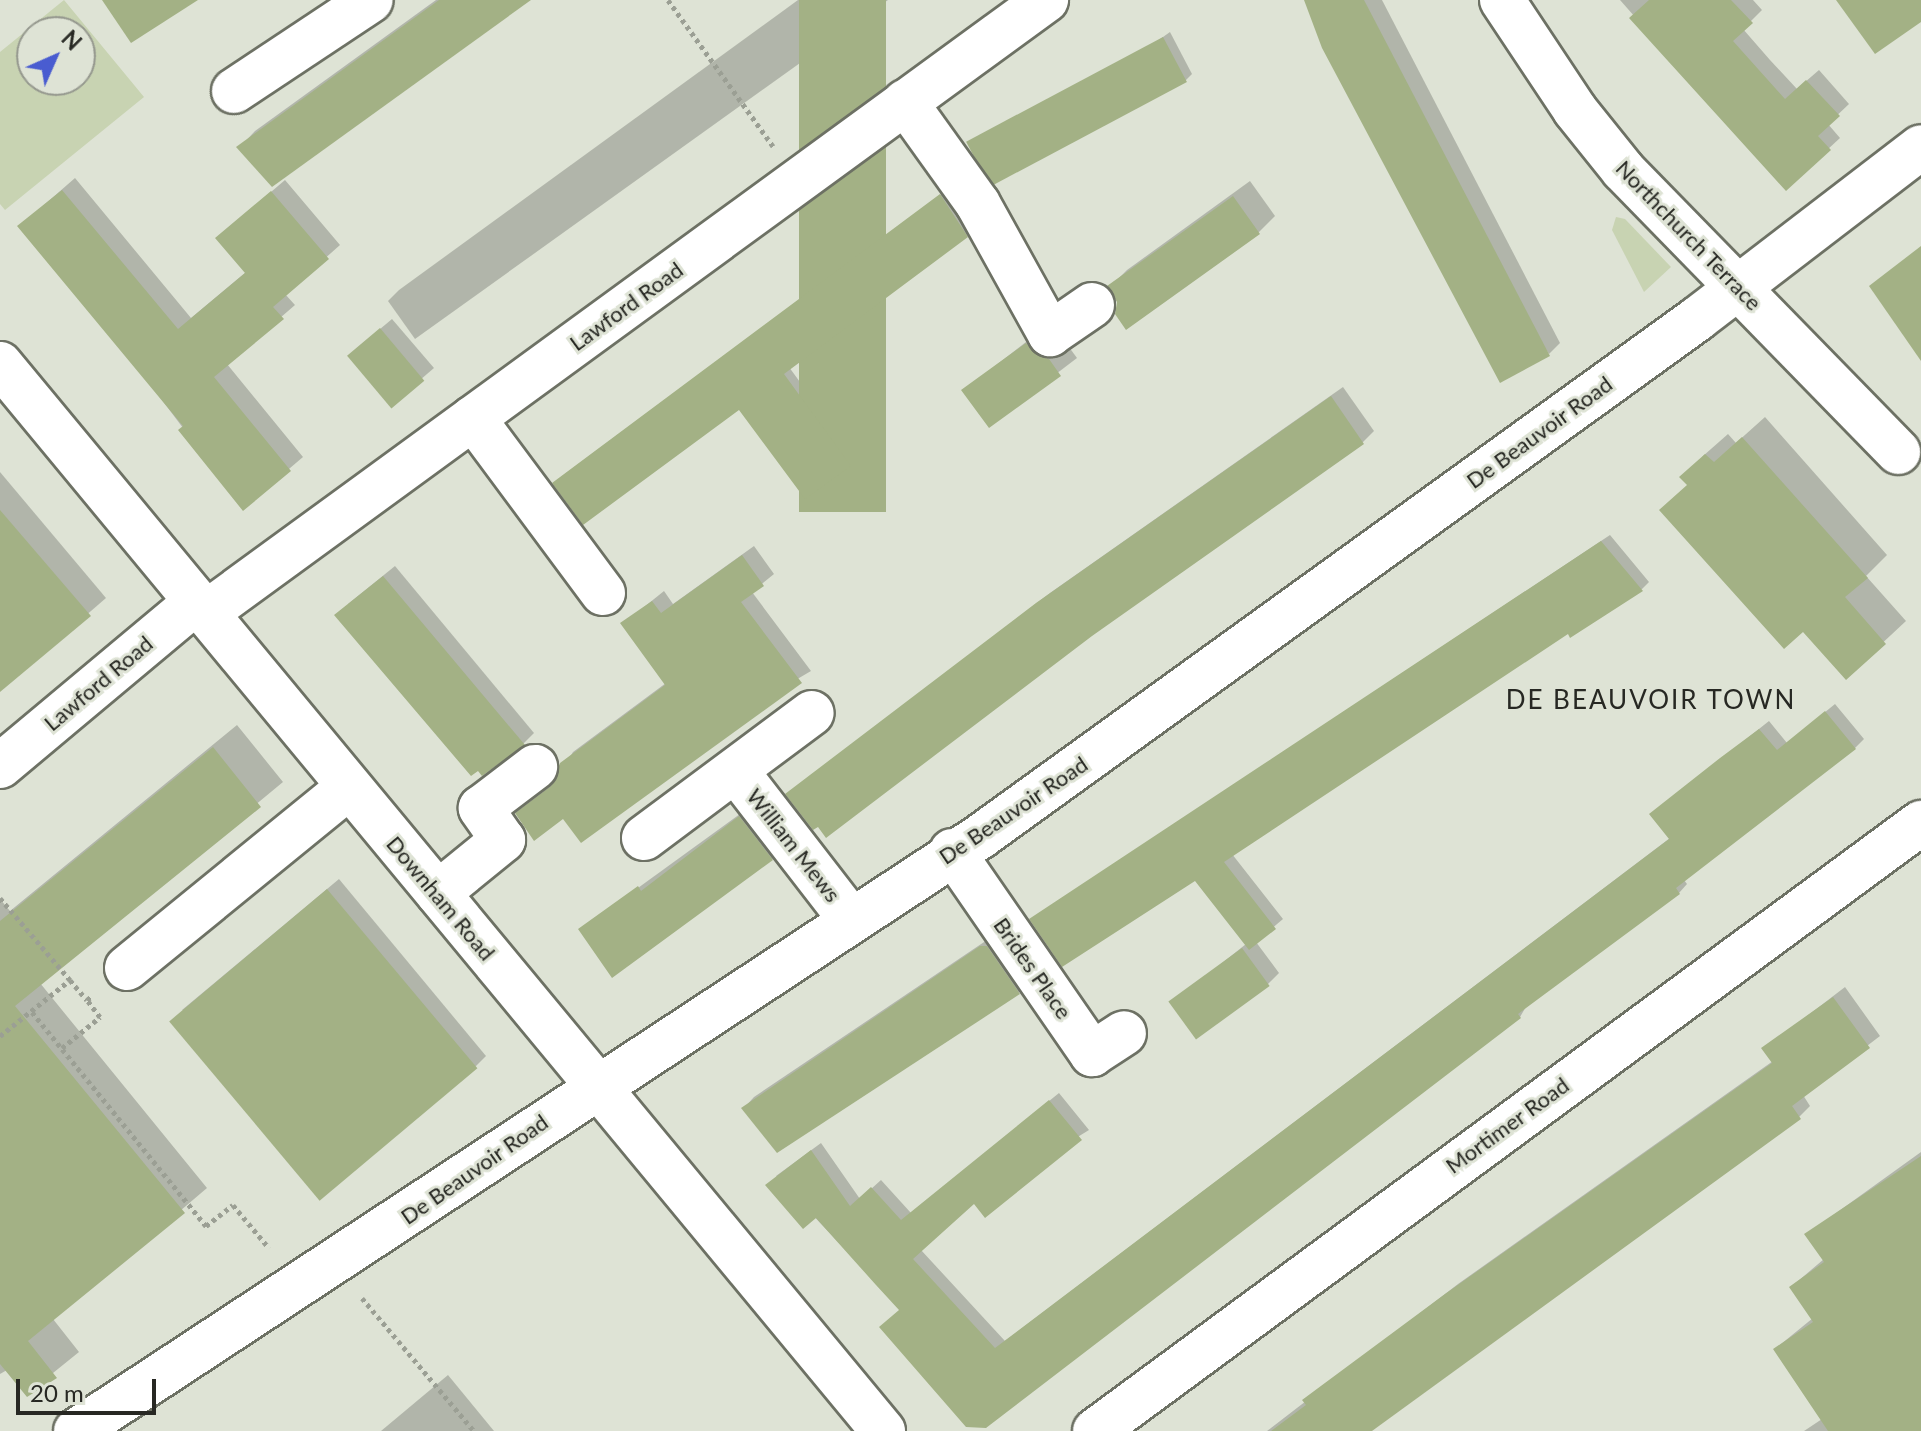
<!DOCTYPE html>
<html>
<head>
<meta charset="utf-8">
<style>
	body { margin:0 }
	#map { position:relative; width:1921px; height:1431px; overflow:hidden; background:#dee3d5; font-family:Lato,sans-serif }
	div>[style] { position:absolute }
	.green>* { inset:0; background:#c8d3b2 }
	.shadow>* { inset:0; background:#0003 }
	.building>* { inset:0; background:#a3b185; transform-origin:0 0 }
	.path>* { height:5px; margin-top:-2.5px; transform-origin:0; background:repeating-linear-gradient(90deg,#9b9f94 0 4px,transparent 0 8px) }
	.roads { filter:drop-shadow(2px 0 #6d7164) drop-shadow(-2px 0 #6d7164) drop-shadow(0 2px #6d7164) drop-shadow(0 -2px #6d7164) }
	.minor>* { height:44px; margin:-22px; padding:0 22px; transform-origin:22px; border-radius:22px; background:#fff }
	span { translate:-50% -50%; white-space:nowrap; text-align:center; line-height:1.15; -webkit-text-stroke:6px #dee3d5; paint-order:stroke }
	.street-label { font-size:22px; color:#272823 }
	.quarter-label { font-size:26px; color:#272823; letter-spacing:2px }
	.north { position:absolute; left:16px; top:16px; width:80px; height:80px; box-sizing:border-box; background:#dee3d5; border:2px solid #95988e; border-radius:50%; rotate:45deg; font-size:22px; font-weight:700; line-height:32px; text-align:center; color:#272823 }
	.north::after { content:''; display:block; margin:auto; width:28px; height:36px; background:#495cd0; clip-path:polygon(50% 0,100% 100%,50% 72%,0 100%) }
	.scale { position:absolute; left:16px; top:1379px; width:140px; height:36px; box-sizing:border-box; border:4px solid #272823; border-top:0; padding-left:10px; font-size:24px; line-height:28px; white-space:nowrap; color:#272823; -webkit-text-stroke:6px #dee3d5; paint-order:stroke }
</style>
</head>
<body>
<div id="map">
	<div class="green">
		<i style="clip-path:polygon(evenodd,64px 0,144px 97px,5px 210px,0 204px,0 52px,64px 0,80px 32px,80px 80px,32px 80px,32px 32px,80px 32px)"></i>
		<i style="clip-path:polygon(1616px 217px,1625px 219px,1671px 267px,1644px 292px,1612px 230px)"></i>
	</div>
	<div class="shadow">
		<i style="clip-path:polygon(436px 0,528px 0,239px 148px,255px 131px)"></i>
		<i style="clip-path:polygon(798px 0,888px 0,415px 339px,388px 301px,399px 290px)"></i>
		<i style="clip-path:polygon(1306px 0,1382px 0,1560px 343px,1549px 354px)"></i>
		<i style="clip-path:polygon(1620px 0,1753px 0,1762px 10px,1743px 29px,1770px 60px,1797px 89px,1819px 70px,1849px 104px,1828px 124px,1840px 138px,1786px 188px)"></i>
		<i style="clip-path:polygon(1170px 32px,1192px 74px,1185px 81px,983px 165px)"></i>
		<i style="clip-path:polygon(75px 178px,191px 318px,246px 272px,231px 226px,285px 180px,340px 245px,285px 294px,295px 305px,227px 364px,303px 457px,243px 508px,132px 360px,20px 226px)"></i>
		<i style="clip-path:polygon(1250px 181px,1275px 216px,1259px 232px,1119px 302px,1110px 287px,1127px 270px)"></i>
		<i style="clip-path:polygon(947px 190px,973px 230px,789px 367px,856px 459px,849px 465px,739px 407px,561px 477px)"></i>
		<i style="clip-path:polygon(392px 319px,434px 368px,391px 405px,361px 345px)"></i>
		<i style="clip-path:polygon(1044px 328px,1066px 343px,1077px 358px,989px 425px,964px 390px)"></i>
		<i style="clip-path:polygon(1343px 387px,1374px 431px,1363px 442px,788px 794px,1050px 593px)"></i>
		<i style="clip-path:polygon(1765px 417px,1887px 555px,1866px 576px,1906px 621px,1846px 677px,1689px 484px,1703px 456px,1728px 434px,1736px 443px)"></i>
		<i style="clip-path:polygon(0 472px,106px 598px,0 690px)"></i>
		<i style="clip-path:polygon(1610px 535px,1649px 582px,1642px 589px,1571px 635px,1568px 631px,1232px 854px,1283px 919px,1256px 942px,1279px 973px,1268px 984px,1172px 1003px,1246px 944px,1195px 879px,1032px 919px)"></i>
		<i style="clip-path:polygon(754px 546px,774px 574px,752px 592px,811px 671px,563px 816px,518px 814px,554px 783px,573px 752px,666px 683px,623px 624px,664px 591px,673px 604px)"></i>
		<i style="clip-path:polygon(395px 566px,534px 733px,523px 744px,348px 604px)"></i>
		<i style="clip-path:polygon(1835px 704px,1864px 739px,1855px 748px,1684px 880px,1687px 884px,1679px 893px,1527px 1005px,1520px 1017px,985px 1426px,901px 1309px,776px 1176px,821px 1143px,860px 1199px,881px 1180px,911px 1213px,1059px 1093px,1089px 1130px,974px 1201px,921px 1250px,1005px 1341px,1670px 838px,1652px 814px,1769px 721px,1787px 743px)"></i>
		<i style="clip-path:polygon(237px 725px,283px 782px,40px 983px,207px 1188px,53px 1319px,79px 1352px,27px 1394px,7px 1370px,0 1374px,0 899px,10px 911px)"></i>
		<i style="clip-path:polygon(751px 806px,783px 848px,772px 859px,580px 930px)"></i>
		<i style="clip-path:polygon(339px 879px,486px 1056px,475px 1067px,182px 1010px)"></i>
		<i style="clip-path:polygon(993px 936px,1030px 981px,1019px 992px,777px 1150px,744px 1108px,754px 1097px)"></i>
		<i style="clip-path:polygon(1845px 987px,1880px 1036px,1803px 1095px,1810px 1106px,1799px 1117px,1370px 1431px,1267px 1431px,1458px 1284px,1773px 1061px,1764px 1049px)"></i>
		<i style="clip-path:polygon(1921px 1152px,1921px 1431px,1804px 1431px,1822px 1419px,1775px 1349px,1813px 1318px,1791px 1287px,1824px 1259px,1807px 1234px)"></i>
		<i style="clip-path:polygon(448px 1375px,494px 1431px,381px 1431px)"></i>
	</div>
	<div class="building">
		<i style="clip-path:polygon(102px 0,198px 0,131px 43px)"></i>
		<i style="clip-path:polygon(439px 0,531px 0,272px 187px,236px 147px)"></i>
		<i style="left:799px;top:0;width:87px;height:512px"></i>
		<i style="clip-path:polygon(1304px 0,1364px 0,1550px 356px,1500px 383px,1322px 48px)"></i>
		<i style="clip-path:polygon(1649px 0,1731px 0,1753px 23px,1733px 41px,1785px 99px,1806px 80px,1840px 116px,1818px 136px,1831px 150px,1786px 191px,1629px 18px)"></i>
		<i style="clip-path:polygon(1836px 0,1921px 0,1921px 22px,1875px 54px)"></i>
		<i style="left:1163px;top:37px;width:51px;height:223px;rotate:62deg"></i>
		<i style="clip-path:polygon(62px 190px,178px 329px,245px 273px,215px 238px,271px 191px,329px 259px,273px 307px,284px 319px,214px 377px,291px 471px,243px 511px,178px 430px,183px 426px,17px 226px)"></i>
		<i style="clip-path:polygon(940px 194px,968px 237px,784px 374px,851px 466px,805px 499px,739px 410px,583px 525px,552px 483px)"></i>
		<i style="clip-path:polygon(1233px 196px,1260px 234px,1126px 330px,1115px 314px,1117px 302px,1107px 286px)"></i>
		<i style="clip-path:polygon(1921px 246px,1921px 361px,1869px 286px)"></i>
		<i style="left:380px;top:328px;width:69px;height:43px;rotate:50deg"></i>
		<i style="clip-path:polygon(1026px 343px,1037px 355px,1049px 359px,1061px 376px,989px 428px,961px 390px)"></i>
		<i style="clip-path:polygon(1331px 396px,1364px 444px,1092px 636px,826px 838px,818px 827px,813px 830px,785px 794px,1036px 603px)"></i>
		<i style="clip-path:polygon(1742px 437px,1868px 578px,1845px 597px,1886px 644px,1846px 680px,1803px 632px,1784px 649px,1659px 510px,1687px 485px,1679px 477px,1705px 454px,1714px 462px)"></i>
		<i style="clip-path:polygon(0 510px,91px 616px,0 692px)"></i>
		<i style="clip-path:polygon(1601px 541px,1643px 591px,1570px 638px,1568px 634px,1224px 862px,1276px 929px,1249px 950px,1195px 881px,1062px 967px,1029px 919px)"></i>
		<i style="clip-path:polygon(742px 555px,764px 586px,741px 602px,802px 683px,581px 843px,563px 819px,534px 841px,515px 813px,551px 786px,560px 763px,665px 685px,620px 623px,652px 601px,661px 613px)"></i>
		<i style="clip-path:polygon(383px 576px,525px 745px,482px 776px,478px 771px,471px 776px,334px 615px)"></i>
		<i style="clip-path:polygon(1825px 711px,1856px 749px,1676px 888px,1680px 894px,1518px 1014px,1521px 1018px,986px 1428px,966px 1427px,879px 1327px,899px 1310px,876px 1285px,816px 1218px,803px 1229px,765px 1185px,811px 1150px,850px 1206px,871px 1187px,901px 1220px,1049px 1100px,1082px 1140px,985px 1218px,974px 1204px,913px 1259px,995px 1348px,1669px 839px,1649px 814px,1720px 758px,1759px 729px,1777px 750px)"></i>
		<i style="clip-path:polygon(213px 747px,261px 807px,15px 1006px,185px 1213px,28px 1341px,57px 1378px,27px 1397px,0 1364px,0 921px)"></i>
		<i style="clip-path:polygon(739px 816px,773px 860px,612px 978px,578px 929px,638px 886px,641px 891px)"></i>
		<i style="left:327px;top:889px;width:234px;height:206px;rotate:50deg"></i>
		<i style="clip-path:polygon(980px 946px,987px 946px,1020px 994px,777px 1153px,741px 1108px)"></i>
		<i style="left:1242px;top:948px;width:47px;height:91px;rotate:54deg"></i>
		<i style="clip-path:polygon(1833px 997px,1870px 1048px,1792px 1106px,1801px 1119px,1372px 1431px,1271px 1431px,1306px 1405px,1302px 1400px,1445px 1294px,1772px 1063px,1761px 1048px)"></i>
		<i style="clip-path:polygon(1921px 1156px,1921px 1431px,1828px 1431px,1773px 1349px,1813px 1322px,1789px 1287px,1824px 1262px,1804px 1234px)"></i>
	</div>
	<div class="path">
		<i style="left:668px;top:0;width:180px;rotate:54.3deg"></i>
		<i style="left:0;top:898px;width:108px;rotate:49.5deg"></i>
		<i style="left:32px;top:1012px;width:276px;rotate:50.9deg"></i>
		<i style="left:206px;top:1226px;width:34px;rotate:-38deg"></i>
		<i style="left:233px;top:1205px;width:56px;rotate:50.1deg"></i>
		<i style="left:0;top:1036px;width:90px;rotate:-38.7deg"></i>
		<i style="left:70px;top:980px;width:26px;rotate:50deg"></i>
		<i style="left:62px;top:1048px;width:49px;rotate:-39.2deg"></i>
		<i style="left:100px;top:1017px;width:21px;rotate:-127deg"></i>
		<i style="left:87px;top:1000px;width:6px;rotate:-39deg"></i>
		<i style="left:362px;top:1298px;width:174px;rotate:49.9deg"></i>
	</div>
	<div class="roads">
		<div class="minor">
			<i style="left:1502px;top:0;width:132px;rotate:56.4deg"></i>
			<i style="left:1575px;top:110px;width:77px;rotate:51.3deg"></i>
			<i style="left:1623px;top:170px;width:394px;rotate:45.7deg"></i>
			<i style="left:234px;top:91px;width:164px;rotate:-33.6deg"></i>
			<i style="left:905px;top:102px;width:125px;rotate:54.4deg"></i>
			<i style="left:978px;top:204px;width:149px;rotate:61deg"></i>
			<i style="left:1050px;top:334px;width:51px;rotate:-34.6deg"></i>
			<i style="left:0;top:364px;width:1385px;rotate:50.39deg"></i>
			<i style="left:473px;top:418px;width:218px;rotate:53.4deg"></i>
			<i style="left:206px;top:613px;width:1040px;rotate:-36.12deg"></i>
			<i style="left:0;top:766px;width:257px;rotate:-39.9deg"></i>
			<i style="left:736px;top:771px;width:188px;rotate:52.3deg"></i>
			<i style="left:644px;top:838px;width:209px;rotate:-36.7deg"></i>
			<i style="left:952px;top:851px;width:247px;rotate:55.4deg"></i>
			<i style="left:1092px;top:1054px;width:38px;rotate:-33deg"></i>
			<i style="left:438px;top:893px;width:84px;rotate:-39.2deg"></i>
			<i style="left:503px;top:840px;width:39px;rotate:-125deg"></i>
			<i style="left:481px;top:808px;width:68px;rotate:-37.2deg"></i>
			<i style="left:127px;top:968px;width:286px;rotate:-39.2deg"></i>
			<i style="left:76px;top:1431px;width:1083px;rotate:-33.32deg"></i>
			<i style="left:981px;top:836px;width:883px;rotate:-35.83deg"></i>
			<i style="left:1697px;top:319px;width:282px;rotate:-37.5deg"></i>
			<i style="left:1095px;top:1431px;width:1026px;rotate:-36.36deg"></i>
		</div>
	</div>
	<div class="street-label">
		<span style="left:1689px;top:235px;rotate:46deg">Northchurch Terrace</span>
		<span style="left:626px;top:306px;rotate:-36deg">Lawford Road</span>
		<span style="left:1539px;top:432px;rotate:-36deg">De Beauvoir Road</span>
		<span style="left:98px;top:683px;rotate:-40deg">Lawford Road</span>
		<span style="left:1013px;top:810px;rotate:-34deg">De Beauvoir Road</span>
		<span style="left:794px;top:845px;rotate:52deg">William Mews</span>
		<span style="left:441px;top:898px;rotate:50deg">Downham Road</span>
		<span style="left:1033px;top:968px;rotate:55deg">Brides Place</span>
		<span style="left:1507px;top:1125px;rotate:-36deg">Mortimer Road</span>
		<span style="left:474px;top:1169px;rotate:-35deg">De Beauvoir Road</span>
	</div>
	<div class="quarter-label">
		<span style="left:1651px;top:700px">DE BEAUVOIR TOWN</span>
	</div>
	<div class="north">N</div>
	<div class="scale">20 m</div>
</div>
</body>
</html>
